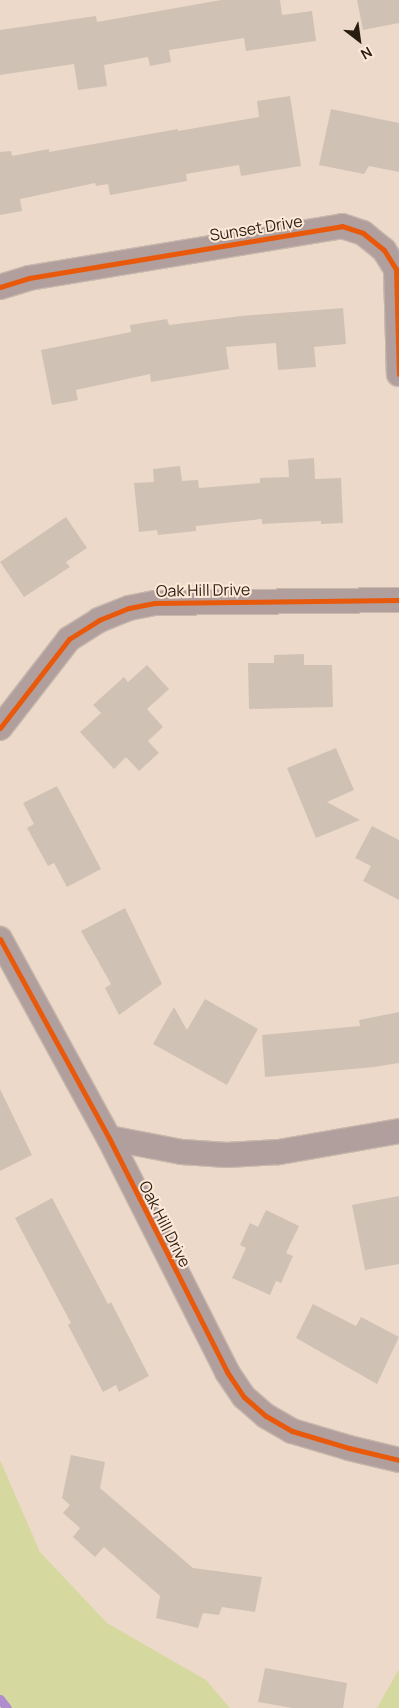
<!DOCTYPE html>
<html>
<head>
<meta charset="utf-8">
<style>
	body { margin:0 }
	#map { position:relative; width:399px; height:1708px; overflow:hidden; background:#edd9ca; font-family:Manrope,sans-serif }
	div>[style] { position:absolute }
	.green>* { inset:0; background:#d5d99f }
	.stream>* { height:9px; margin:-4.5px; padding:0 4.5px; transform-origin:4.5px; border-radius:4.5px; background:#af8dce }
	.building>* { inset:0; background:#cfc2b4 }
	.roads { filter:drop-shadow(1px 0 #c7b8ab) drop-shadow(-1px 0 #c7b8ab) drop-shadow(0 1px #c7b8ab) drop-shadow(0 -1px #c7b8ab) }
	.street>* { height:24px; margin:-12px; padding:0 12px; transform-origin:12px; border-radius:12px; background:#b19f9e }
	.cycleway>* { height:5px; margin:-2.5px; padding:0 2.5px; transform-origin:2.5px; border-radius:2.5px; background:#e8590c }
	span { translate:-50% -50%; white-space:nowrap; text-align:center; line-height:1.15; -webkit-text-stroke:4px #fee8d7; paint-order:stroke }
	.street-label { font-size:16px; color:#291d12 }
	.north { position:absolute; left:334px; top:15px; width:50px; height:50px; -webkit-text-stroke:4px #fee8d7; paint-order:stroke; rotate:150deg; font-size:14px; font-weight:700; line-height:20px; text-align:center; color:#291d12 }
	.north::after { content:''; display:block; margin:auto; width:18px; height:22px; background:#291d12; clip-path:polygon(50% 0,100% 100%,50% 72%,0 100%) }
</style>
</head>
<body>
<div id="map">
	<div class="green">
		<i style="clip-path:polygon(0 1460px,40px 1552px,107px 1623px,206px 1680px,230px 1708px,0 1708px)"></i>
		<i style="clip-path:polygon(399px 1669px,399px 1708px,377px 1708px)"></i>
	</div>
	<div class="stream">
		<i style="left:0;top:1699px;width:11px;rotate:52deg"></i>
	</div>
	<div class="building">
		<i style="clip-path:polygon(221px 0,280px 0,282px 15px,312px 11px,316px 41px,246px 51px,244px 38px,169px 50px,171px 62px,150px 66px,148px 57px,104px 65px,107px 86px,78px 90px,74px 64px,0 75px,0 30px,96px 16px,97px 22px)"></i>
		<i style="clip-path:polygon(357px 0,399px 0,399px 23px,363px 30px)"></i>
		<i style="clip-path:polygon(290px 96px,301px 166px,241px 176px,239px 165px,186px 174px,187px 181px,110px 195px,108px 184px,96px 186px,95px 183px,20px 199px,22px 211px,0 215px,0 152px,11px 151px,12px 156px,49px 149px,49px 152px,178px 129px,178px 131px,259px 117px,257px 101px)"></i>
		<i style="clip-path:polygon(331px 109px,399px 123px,399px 172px,369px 166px,364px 174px,319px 165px)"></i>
		<i style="clip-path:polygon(343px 308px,346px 344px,314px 347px,316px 367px,278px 370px,276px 343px,226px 347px,229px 369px,151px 382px,150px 374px,76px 390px,78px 400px,52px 405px,41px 350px,131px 332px,130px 325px,167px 319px,169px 325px,241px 316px)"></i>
		<i style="clip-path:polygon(314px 458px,315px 479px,341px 478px,343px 523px,321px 524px,321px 521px,262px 524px,262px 519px,196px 526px,196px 531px,158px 535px,157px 530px,139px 532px,134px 483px,154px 482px,153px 469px,180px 466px,182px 481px,198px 480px,199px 488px,260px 483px,260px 478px,289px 477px,288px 460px)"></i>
		<i style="clip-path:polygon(66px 517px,87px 548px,66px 562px,70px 567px,24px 597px,0 562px)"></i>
		<i style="clip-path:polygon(304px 654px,304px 665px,332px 665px,333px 707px,249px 709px,248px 663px,274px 663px,274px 655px)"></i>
		<i style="clip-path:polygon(147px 665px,169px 689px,147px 709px,163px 727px,148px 741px,159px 753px,139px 771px,126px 757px,114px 769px,80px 732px,101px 713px,93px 705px,124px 677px,128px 682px)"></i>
		<i style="clip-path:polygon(336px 748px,354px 790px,327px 802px,360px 820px,316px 838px,287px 768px)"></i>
		<i style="clip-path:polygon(57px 786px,101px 869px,67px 887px,54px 863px,48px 866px,27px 828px,34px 824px,23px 803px)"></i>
		<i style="clip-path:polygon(372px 826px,399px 840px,399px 900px,363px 881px,371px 866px,355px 858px)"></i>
		<i style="clip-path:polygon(125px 908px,162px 984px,119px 1015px,105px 988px,111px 984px,81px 931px)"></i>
		<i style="clip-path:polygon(205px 999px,258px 1029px,227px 1085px,153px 1044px,174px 1007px,187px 1030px)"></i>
		<i style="clip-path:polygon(399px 1012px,399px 1063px,374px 1067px,265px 1077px,262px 1035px,360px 1026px,359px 1020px)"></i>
		<i style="clip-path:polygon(0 1089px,32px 1155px,0 1171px)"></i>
		<i style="clip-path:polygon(399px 1196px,399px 1264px,365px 1270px,352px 1205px)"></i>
		<i style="clip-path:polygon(52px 1198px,108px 1304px,111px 1302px,149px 1376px,119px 1392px,116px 1385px,103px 1392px,68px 1325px,71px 1323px,15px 1218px)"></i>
		<i style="clip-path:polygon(266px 1210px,299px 1226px,286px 1253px,293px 1256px,281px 1283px,276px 1281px,270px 1295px,232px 1278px,246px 1248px,240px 1245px,250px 1223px,258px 1227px)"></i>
		<i style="clip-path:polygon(313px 1304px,356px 1326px,361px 1317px,399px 1337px,377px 1384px,296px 1338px)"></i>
		<i style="clip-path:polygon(71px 1455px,105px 1462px,100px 1488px,193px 1568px,262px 1577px,255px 1612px,222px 1607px,219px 1615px,203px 1613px,198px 1628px,156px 1618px,160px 1596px,104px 1547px,95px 1557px,73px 1537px,80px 1528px,63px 1513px,70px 1505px,62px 1498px)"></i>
		<i style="clip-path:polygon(265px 1668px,347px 1683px,343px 1708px,292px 1708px,258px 1702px)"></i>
	</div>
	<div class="roads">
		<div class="street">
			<i style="left:0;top:287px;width:30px;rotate:-17deg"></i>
			<i style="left:29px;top:278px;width:317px;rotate:-9.4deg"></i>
			<i style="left:342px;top:226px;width:22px;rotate:18deg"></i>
			<i style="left:363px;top:233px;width:27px;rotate:39deg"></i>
			<i style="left:384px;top:250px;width:22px;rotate:58deg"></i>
			<i style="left:396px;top:269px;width:105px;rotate:88.4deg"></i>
			<i style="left:0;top:728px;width:113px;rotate:-52.2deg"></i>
			<i style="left:69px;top:639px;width:36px;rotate:-32deg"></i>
			<i style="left:99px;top:620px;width:32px;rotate:-22deg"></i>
			<i style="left:129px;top:608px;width:26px;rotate:-11deg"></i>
			<i style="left:155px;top:603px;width:244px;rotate:-0.7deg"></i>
			<i style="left:0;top:939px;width:227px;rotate:61.3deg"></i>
			<i style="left:109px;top:1138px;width:262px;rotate:63.2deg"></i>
			<i style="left:227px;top:1372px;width:30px;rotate:56deg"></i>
			<i style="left:244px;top:1397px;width:29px;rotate:41deg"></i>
			<i style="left:266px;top:1416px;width:30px;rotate:30deg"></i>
			<i style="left:292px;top:1431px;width:59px;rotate:16.6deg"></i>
			<i style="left:349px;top:1448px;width:51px;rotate:13.5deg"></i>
			<i style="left:109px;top:1138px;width:74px;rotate:10.9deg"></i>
			<i style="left:182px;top:1152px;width:45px;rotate:3.8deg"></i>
			<i style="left:227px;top:1155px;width:52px;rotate:-3.3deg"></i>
			<i style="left:279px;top:1152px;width:122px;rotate:-9.9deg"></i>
		</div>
	</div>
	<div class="cycleway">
		<i style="left:0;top:287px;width:30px;rotate:-17deg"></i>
		<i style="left:29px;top:278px;width:317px;rotate:-9.4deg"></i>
		<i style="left:342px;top:226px;width:22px;rotate:18deg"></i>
		<i style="left:363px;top:233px;width:27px;rotate:39deg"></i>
		<i style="left:384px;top:250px;width:22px;rotate:58deg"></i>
		<i style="left:396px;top:269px;width:105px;rotate:88.4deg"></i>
		<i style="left:0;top:728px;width:113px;rotate:-52.2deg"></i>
		<i style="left:69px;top:639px;width:36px;rotate:-32deg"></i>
		<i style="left:99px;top:620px;width:32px;rotate:-22deg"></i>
		<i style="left:129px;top:608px;width:26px;rotate:-11deg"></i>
		<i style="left:155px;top:603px;width:244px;rotate:-0.7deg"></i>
		<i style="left:0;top:939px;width:227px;rotate:61.3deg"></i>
		<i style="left:109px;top:1138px;width:262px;rotate:63.2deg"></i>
		<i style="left:227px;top:1372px;width:30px;rotate:56deg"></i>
		<i style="left:244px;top:1397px;width:29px;rotate:41deg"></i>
		<i style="left:266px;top:1416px;width:30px;rotate:30deg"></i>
		<i style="left:292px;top:1431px;width:59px;rotate:16.6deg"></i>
		<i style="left:349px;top:1448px;width:51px;rotate:13.5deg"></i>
	</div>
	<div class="street-label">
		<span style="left:256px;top:228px;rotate:-9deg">Sunset Drive</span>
		<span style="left:203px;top:590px;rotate:-1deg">Oak Hill Drive</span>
		<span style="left:165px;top:1224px;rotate:63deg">Oak Hill Drive</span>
	</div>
	<div class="north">N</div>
</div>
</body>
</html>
